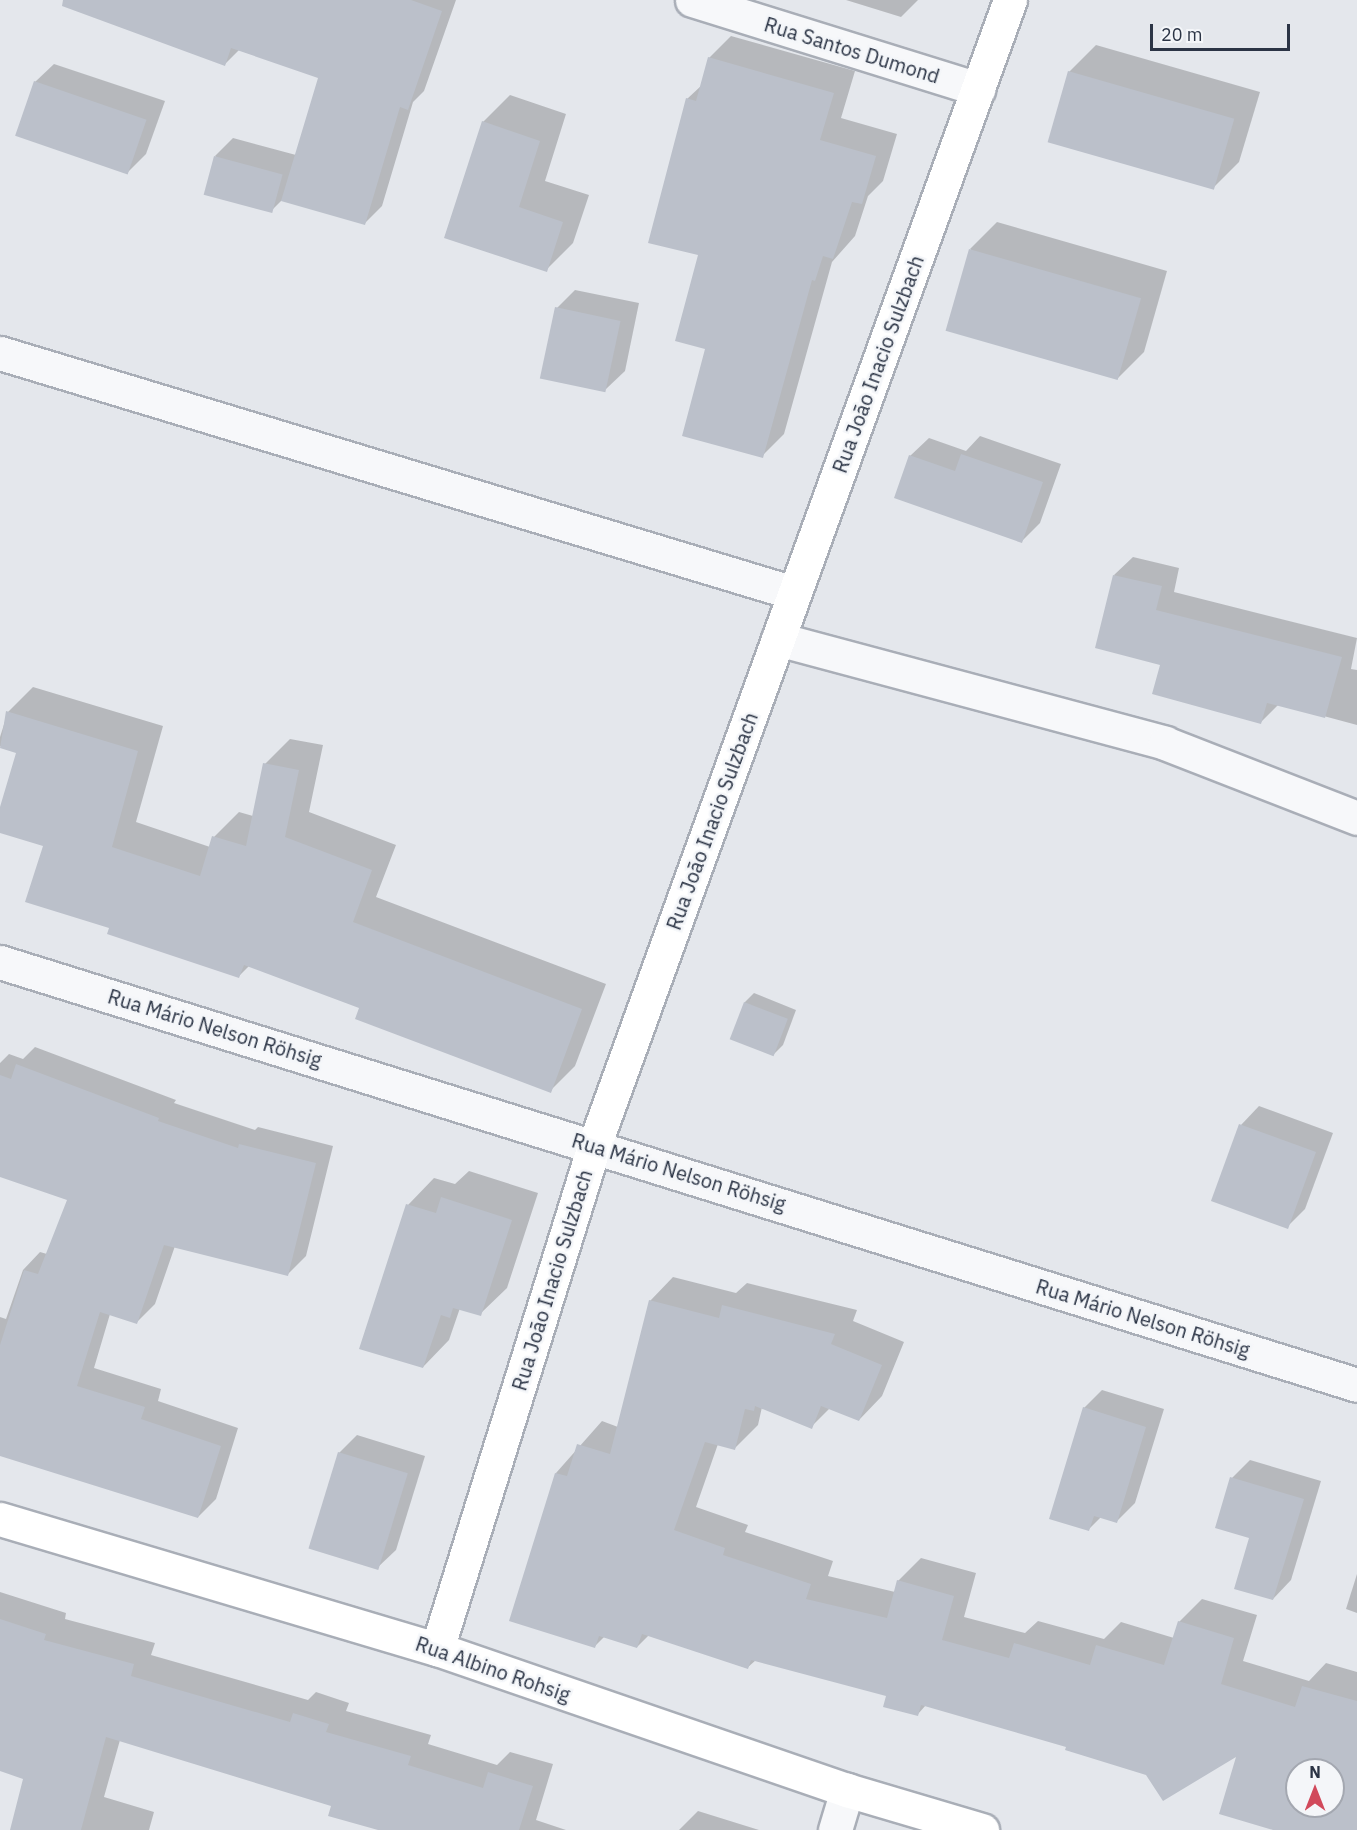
<!DOCTYPE html>
<html>
<head>
<meta charset="utf-8">
<style>
	body { margin:0 }
	#map { position:relative; width:1357px; height:1830px; overflow:hidden; background:#e4e7ec; font-family:"IBM Plex Sans",sans-serif }
	div>[style] { position:absolute }
	.shadow>* { inset:0; background:#0003 }
	.building>* { inset:0; background:#bbc0ca; transform-origin:0 0 }
	.roads { filter:drop-shadow(2px 0 #a9aeb7) drop-shadow(-2px 0 #a9aeb7) drop-shadow(0 2px #a9aeb7) drop-shadow(0 -2px #a9aeb7) }
	.street>* { height:33px; margin:-16.5px; padding:0 16.5px; transform-origin:16.5px; border-radius:16.5px; background:#f7f8fa }
	.secondary>* { height:33px; margin:-16.5px; padding:0 16.5px; transform-origin:16.5px; border-radius:16.5px; background:#fff }
	span { translate:-50% -50%; white-space:nowrap; text-align:center; line-height:1.15; -webkit-text-stroke:5px #f4f6f9; paint-order:stroke }
	.street-label { font-size:20px; color:#2b3445 }
	.north { position:absolute; left:1285px; top:1758px; width:60px; height:60px; box-sizing:border-box; background:#f4f6f9; border:2px solid #a4a8b1; border-radius:50%; rotate:0deg; font-size:16px; font-weight:700; line-height:24px; text-align:center; color:#2b3445 }
	.north::after { content:''; display:block; margin:auto; width:21px; height:27px; background:#d1495b; clip-path:polygon(50% 0,100% 100%,50% 72%,0 100%) }
	.scale { position:absolute; left:1150px; top:24px; width:140px; height:27px; box-sizing:border-box; border:3px solid #2b3445; border-top:0; padding-left:8px; font-size:18px; line-height:21px; white-space:nowrap; color:#2b3445; -webkit-text-stroke:4px #f4f6f9; paint-order:stroke }
</style>
</head>
<body>
<div id="map">
	<div class="shadow">
		<i style="clip-path:polygon(65px 0,456px 0,424px 91px,413px 102px,382px 206px,364px 224px,283px 199px,272px 210px,215px 156px,233px 138px,296px 155px,320px 77px,239px 50px,225px 64px)"></i>
		<i style="clip-path:polygon(846px 0,918px 0,901px 17px)"></i>
		<i style="clip-path:polygon(731px 36px,855px 71px,841px 118px,897px 134px,883px 181px,868px 196px,855px 236px,832px 262px,784px 434px,762px 456px,707px 348px,687px 99px,702px 85px,709px 58px)"></i>
		<i style="clip-path:polygon(1096px 45px,1260px 92px,1239px 162px,1212px 189px,1069px 72px)"></i>
		<i style="clip-path:polygon(54px 64px,165px 101px,146px 154px,128px 172px,35px 82px)"></i>
		<i style="clip-path:polygon(510px 95px,566px 114px,545px 181px,589px 195px,573px 243px,546px 270px,445px 237px,483px 122px)"></i>
		<i style="clip-path:polygon(997px 222px,1167px 271px,1144px 352px,1117px 379px,970px 249px)"></i>
		<i style="clip-path:polygon(575px 290px,639px 303px,625px 371px,606px 389px,557px 308px)"></i>
		<i style="clip-path:polygon(980px 436px,1061px 464px,1040px 523px,1022px 541px,910px 456px,929px 438px,966px 451px)"></i>
		<i style="clip-path:polygon(1133px 557px,1179px 568px,1174px 592px,1357px 638px,1351px 669px,1357px 670px,1357px 725px,1279px 704px,1261px 722px,1161px 664px,1114px 575px)"></i>
		<i style="clip-path:polygon(33px 687px,163px 726px,136px 822px,210px 847px,214px 837px,239px 812px,253px 816px,265px 764px,290px 739px,323px 745px,309px 812px,396px 845px,376px 897px,606px 984px,575px 1066px,550px 1091px,361px 1007px,249px 966px,239px 976px,45px 845px,0 832px,0 812px,18px 752px,0 746px,0 737px,8px 712px)"></i>
		<i style="clip-path:polygon(754px 993px,796px 1010px,783px 1045px,774px 1054px,731px 1038px,745px 1002px)"></i>
		<i style="clip-path:polygon(35px 1047px,176px 1100px,174px 1103px,255px 1130px,258px 1127px,333px 1146px,306px 1256px,288px 1274px,175px 1246px,155px 1304px,137px 1322px,110px 1314px,94px 1368px,161px 1389px,158px 1401px,238px 1428px,216px 1499px,198px 1517px,0 1454px,0 1317px,6px 1319px,23px 1270px,40px 1252px,47px 1254px,69px 1199px,0 1176px,0 1063px,9px 1054px,23px 1059px)"></i>
		<i style="clip-path:polygon(1259px 1106px,1333px 1133px,1305px 1209px,1286px 1228px,1241px 1125px)"></i>
		<i style="clip-path:polygon(469px 1171px,538px 1193px,507px 1288px,480px 1314px,460px 1308px,449px 1340px,423px 1367px,408px 1205px,434px 1178px,455px 1184px)"></i>
		<i style="clip-path:polygon(evenodd,673px 1277px,736px 1293px,747px 1283px,857px 1310px,853px 1321px,904px 1342px,882px 1396px,859px 1420px,830px 1408px,811px 1427px,762px 1407px,758px 1425px,735px 1448px,718px 1444px,696px 1507px,748px 1525px,745px 1532px,833px 1561px,828px 1576px,895px 1592px,898px 1581px,921px 1558px,976px 1573px,964px 1617px,1025px 1633px,1038px 1621px,1104px 1639px,1121px 1622px,1174px 1638px,1179px 1622px,1202px 1599px,1257px 1615px,1243px 1661px,1309px 1681px,1326px 1663px,1357px 1672px,1357px 1830px,1274px 1830px,1239px 1753px,1147px 1773px,1068px 1746px,926px 1705px,918px 1714px,888px 1695px,756px 1660px,747px 1668px,649px 1635px,637px 1647px,605px 1636px,595px 1646px,556px 1473px,602px 1421px,618px 1427px,650px 1301px,673px 1277px,1297px 1770px,1333px 1770px,1333px 1806px,1297px 1806px,1297px 1770px)"></i>
		<i style="clip-path:polygon(1102px 1390px,1164px 1409px,1135px 1503px,1117px 1521px,1101px 1517px,1089px 1529px,1084px 1408px)"></i>
		<i style="clip-path:polygon(357px 1435px,425px 1456px,396px 1550px,377px 1568px,339px 1453px)"></i>
		<i style="clip-path:polygon(1250px 1460px,1321px 1481px,1291px 1580px,1273px 1599px,1232px 1478px)"></i>
		<i style="clip-path:polygon(1357px 1574px,1357px 1613px,1346px 1609px)"></i>
		<i style="clip-path:polygon(0 1592px,66px 1613px,65px 1619px,155px 1643px,151px 1655px,308px 1700px,316px 1692px,349px 1703px,346px 1711px,431px 1735px,428px 1744px,497px 1765px,510px 1752px,553px 1764px,536px 1820px,566px 1830px,381px 1830px,333px 1805px,120px 1740px,104px 1797px,154px 1812px,149px 1830px,11px 1830px,25px 1778px,0 1770px)"></i>
		<i style="clip-path:polygon(698px 1811px,759px 1830px,679px 1830px)"></i>
	</div>
	<div class="building">
		<i style="clip-path:polygon(63px 0,411px 0,442px 11px,408px 110px,400px 107px,365px 225px,281px 201px,318px 78px,231px 48px,225px 66px,62px 6px)"></i>
		<i style="clip-path:polygon(708px 57px,834px 93px,820px 140px,876px 156px,862px 204px,852px 202px,833px 259px,823px 256px,815px 281px,812px 280px,763px 458px,682px 436px,705px 349px,675px 341px,698px 255px,648px 243px,686px 98px,696px 101px)"></i>
		<i style="left:1068px;top:71px;width:173px;height:74px;rotate:16deg"></i>
		<i style="left:34px;top:81px;width:119px;height:58px;rotate:19deg"></i>
		<i style="clip-path:polygon(482px 121px,540px 141px,519px 207px,563px 222px,547px 272px,444px 238px)"></i>
		<i style="left:214px;top:156px;width:71px;height:40px;rotate:15deg"></i>
		<i style="left:969px;top:249px;width:179px;height:85px;rotate:16deg"></i>
		<i style="left:555px;top:307px;width:67px;height:73px;rotate:12deg"></i>
		<i style="clip-path:polygon(961px 454px,1043px 482px,1022px 543px,894px 498px,909px 455px,955px 471px)"></i>
		<i style="clip-path:polygon(1113px 575px,1162px 586px,1156px 610px,1342px 657px,1325px 718px,1267px 703px,1261px 724px,1152px 694px,1160px 665px,1095px 648px)"></i>
		<i style="clip-path:polygon(6px 711px,138px 751px,112px 847px,200px 876px,212px 836px,246px 846px,263px 763px,299px 770px,285px 837px,372px 870px,353px 922px,582px 1009px,551px 1093px,355px 1019px,359px 1008px,244px 965px,239px 978px,107px 934px,109px 928px,25px 902px,43px 846px,0 833px,0 807px,16px 753px,0 748px)"></i>
		<i style="left:744px;top:1002px;width:47px;height:40px;rotate:21deg"></i>
		<i style="clip-path:polygon(16px 1064px,159px 1118px,158px 1121px,238px 1148px,239px 1144px,316px 1163px,288px 1276px,164px 1245px,137px 1324px,100px 1312px,77px 1386px,145px 1407px,141px 1419px,221px 1446px,198px 1518px,0 1456px,0 1345px,24px 1270px,38px 1274px,67px 1200px,0 1177px,0 1075px,11px 1079px)"></i>
		<i style="left:1239px;top:1124px;width:82px;height:82px;rotate:20deg"></i>
		<i style="clip-path:polygon(441px 1197px,512px 1220px,481px 1316px,453px 1308px,450px 1318px,441px 1315px,423px 1368px,359px 1349px,406px 1204px,436px 1213px)"></i>
		<i style="clip-path:polygon(evenodd,649px 1300px,719px 1318px,722px 1305px,835px 1334px,831px 1344px,882px 1365px,859px 1421px,821px 1406px,812px 1429px,755px 1406px,754px 1411px,745px 1409px,735px 1450px,705px 1442px,674px 1530px,725px 1548px,723px 1555px,811px 1584px,806px 1599px,887px 1618px,897px 1580px,954px 1596px,942px 1640px,1009px 1658px,1014px 1643px,1090px 1665px,1096px 1645px,1164px 1665px,1178px 1621px,1234px 1638px,1221px 1684px,1295px 1707px,1302px 1686px,1357px 1701px,1357px 1830px,1273px 1830px,1219px 1814px,1236px 1757px,1163px 1801px,1146px 1775px,1065px 1750px,1066px 1747px,921px 1705px,918px 1716px,883px 1707px,886px 1696px,751px 1660px,748px 1669px,642px 1634px,637px 1648px,599px 1636px,595px 1648px,509px 1621px,555px 1473px,567px 1476px,577px 1444px,610px 1454px,649px 1300px,1297px 1770px,1333px 1770px,1333px 1806px,1297px 1806px,1297px 1770px)"></i>
		<i style="clip-path:polygon(1083px 1407px,1146px 1427px,1117px 1523px,1094px 1516px,1089px 1531px,1049px 1519px)"></i>
		<i style="left:338px;top:1452px;width:73px;height:101px;rotate:17deg"></i>
		<i style="clip-path:polygon(1230px 1477px,1304px 1499px,1273px 1600px,1234px 1589px,1249px 1538px,1215px 1528px)"></i>
		<i style="clip-path:polygon(0 1619px,46px 1634px,44px 1640px,134px 1664px,131px 1676px,290px 1722px,293px 1713px,329px 1724px,326px 1732px,411px 1756px,408px 1765px,483px 1788px,488px 1772px,533px 1786px,519px 1830px,378px 1830px,328px 1816px,331px 1806px,106px 1737px,81px 1830px,10px 1830px,23px 1779px,0 1771px)"></i>
	</div>
	<div class="roads">
		<div class="street">
			<i style="left:692px;top:0;width:300px;rotate:17.3deg"></i>
			<i style="left:0;top:353px;width:829px;rotate:16.82deg"></i>
			<i style="left:778px;top:639px;width:401px;rotate:15deg"></i>
			<i style="left:1165px;top:743px;width:206px;rotate:21.3deg"></i>
			<i style="left:0;top:962px;width:1421px;rotate:17.31deg"></i>
			<i style="left:835px;top:1830px;width:42px;rotate:-73.3deg"></i>
		</div>
		<div class="secondary">
			<i style="left:0;top:1519px;width:456px;rotate:16.6deg"></i>
			<i style="left:437px;top:1649px;width:434px;rotate:19deg"></i>
			<i style="left:847px;top:1790px;width:141px;rotate:16.5deg"></i>
			<i style="left:437px;top:1649px;width:527px;rotate:-72.67deg"></i>
			<i style="left:594px;top:1146px;width:1219px;rotate:-70.05deg"></i>
		</div>
	</div>
	<div class="street-label">
		<span style="left:852px;top:50px;rotate:17deg">Rua Santos Dumond</span>
		<span style="left:878px;top:364px;rotate:-70deg">Rua João Inacio Sulzbach</span>
		<span style="left:712px;top:821px;rotate:-70deg">Rua João Inacio Sulzbach</span>
		<span style="left:215px;top:1028px;rotate:17deg">Rua Mário Nelson Röhsig</span>
		<span style="left:679px;top:1172px;rotate:17deg">Rua Mário Nelson Röhsig</span>
		<span style="left:552px;top:1280px;rotate:-73deg">Rua João Inacio Sulzbach</span>
		<span style="left:1143px;top:1318px;rotate:17deg">Rua Mário Nelson Röhsig</span>
		<span style="left:493px;top:1669px;rotate:19deg">Rua Albino Rohsig</span>
	</div>
	<div class="north">N</div>
	<div class="scale">20 m</div>
</div>
</body>
</html>
